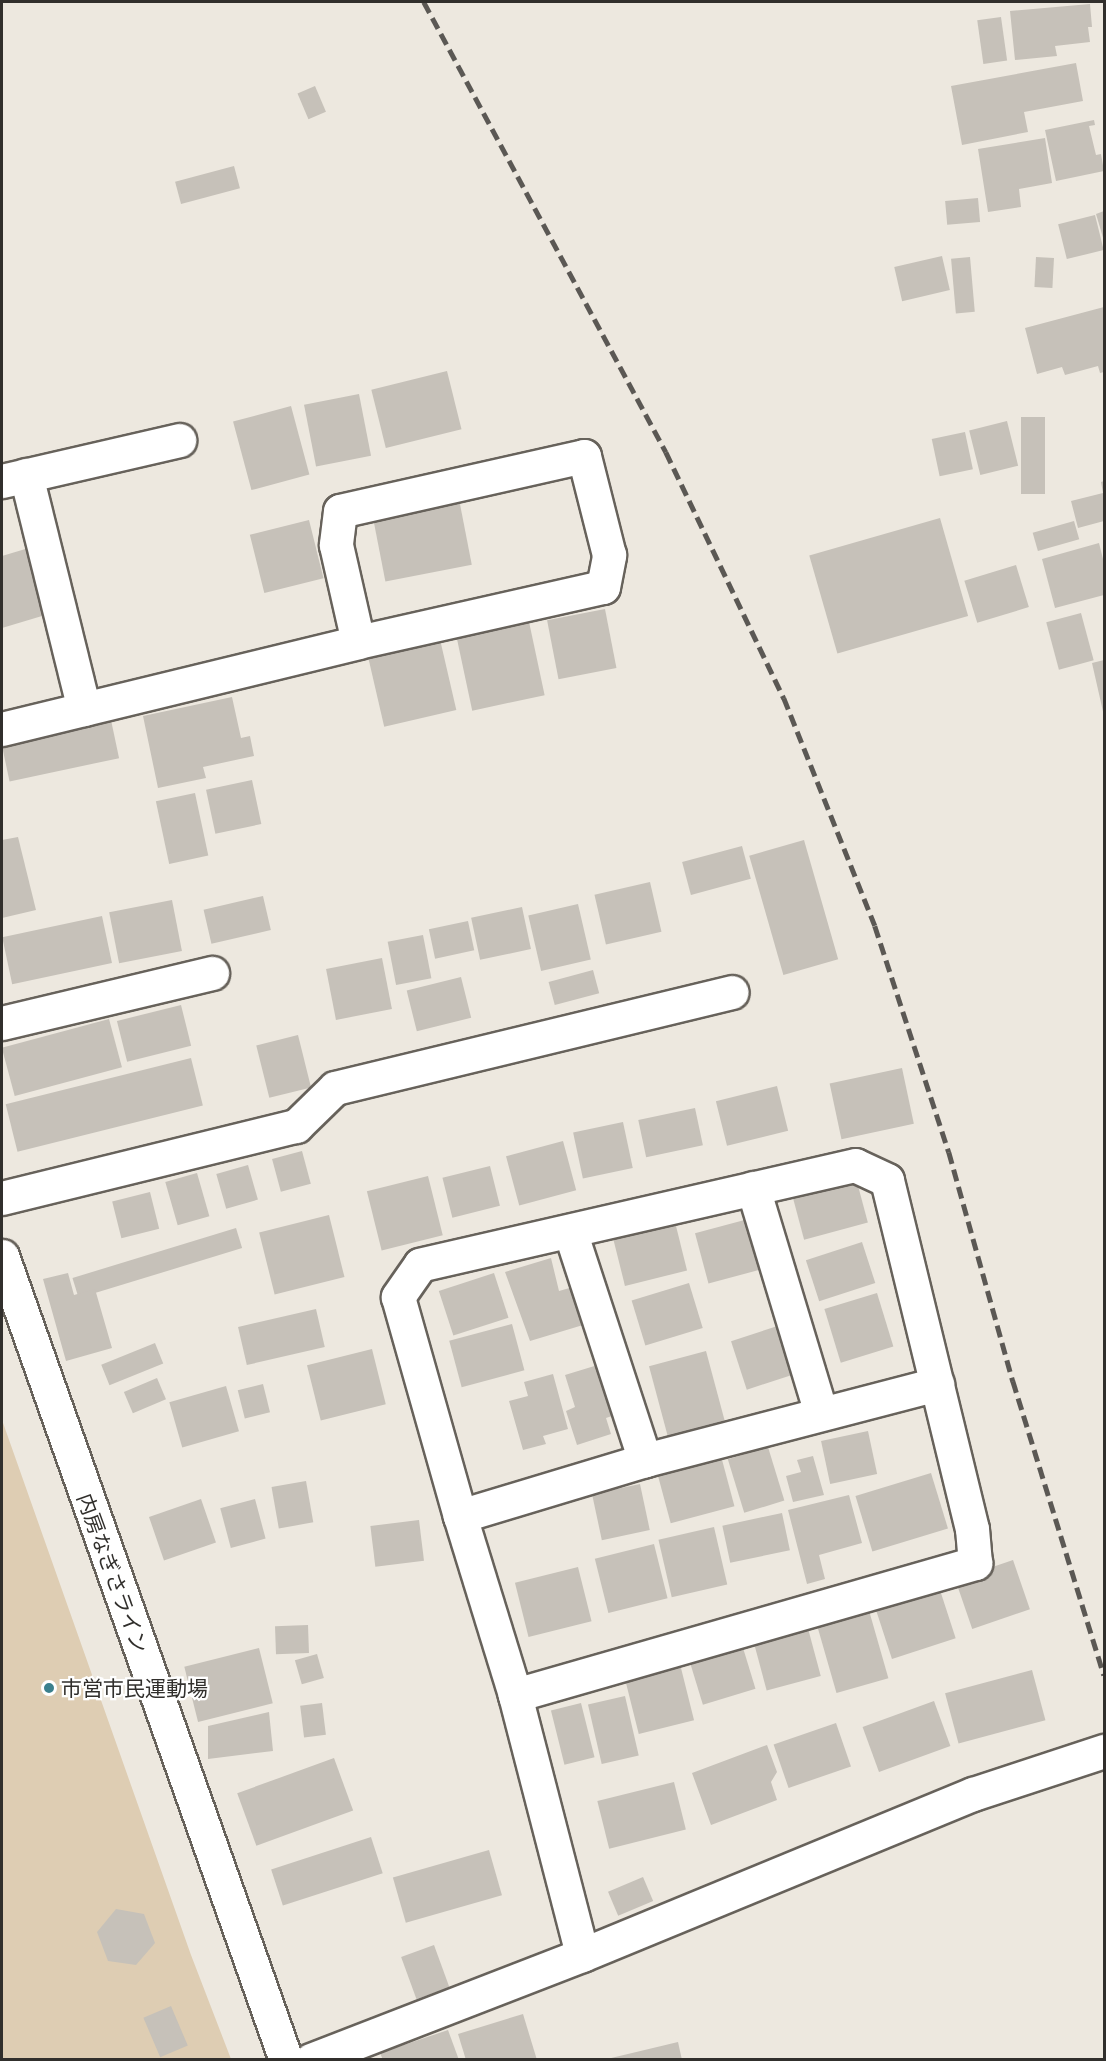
<!DOCTYPE html>
<html>
<head>
<meta charset="utf-8">
<style>
	body { margin:0 }
	#map { position:relative; width:1106px; height:2061px; overflow:hidden; background:#ede8df; font-family:"Noto Sans","Noto Sans JP",sans-serif }
	div>[style] { position:absolute }
	.green>* { inset:0; background:#decdb3 }
	.building>* { inset:0; background:#c6c1b9; transform-origin:0 0 }
	.roads { filter:drop-shadow(2px 0 #67625b) drop-shadow(-2px 0 #67625b) drop-shadow(0 2px #67625b) drop-shadow(0 -2px #67625b) }
	.street>* { height:33px; margin:-16.5px; padding:0 16.5px; transform-origin:16.5px; border-radius:16.5px; background:#fff }
	.secondary>* { height:33px; margin:-16.5px; padding:0 16.5px; transform-origin:16.5px; border-radius:16.5px; background:#fff }
	.rail>* { height:4.5px; margin-top:-2.25px; transform-origin:0; background:repeating-linear-gradient(90deg,#5b5854 0 12px,transparent 0 18px) }
	.dots>* { width:16px; height:16px; translate:-50% -50%; box-sizing:border-box; border:3px solid #fff; border-radius:50% }
	span { translate:-50% -50%; white-space:nowrap; text-align:center; line-height:1.15; -webkit-text-stroke:4.5px #fff; paint-order:stroke }
	.street-label { font-size:21px; color:#312f2c }
	.poi-label { font-size:21px; color:#312f2c }
	.left { translate:0 -50%; text-align:left }
	.frame { position:absolute; inset:0; border:3px solid #312f2c; pointer-events:none }
</style>
</head>
<body>
<div id="map">
	<div class="green">
		<i style="clip-path:polygon(2px 1420px,191px 1955px,231px 2059px,2px 2059px)"></i>
	</div>
	<div class="building">
		<i style="clip-path:polygon(1090px 4px,1092px 27px,1088px 27px,1090px 42px,1055px 46px,1057px 56px,1015px 60px,1010px 11px)"></i>
		<i style="left:1001px;top:17px;width:44px;height:24px;rotate:82deg"></i>
		<i style="clip-path:polygon(1076px 63px,1083px 101px,1024px 112px,1028px 132px,962px 145px,951px 86px)"></i>
		<i style="left:315px;top:86px;width:28px;height:19px;rotate:67deg"></i>
		<i style="clip-path:polygon(1094px 120px,1095px 125px,1089px 126px,1096px 155px,1101px 154px,1104px 171px,1056px 181px,1045px 130px)"></i>
		<i style="clip-path:polygon(1045px 138px,1052px 183px,1019px 189px,1021px 207px,988px 212px,978px 149px)"></i>
		<i style="left:234px;top:166px;width:23px;height:61px;rotate:75deg"></i>
		<i style="left:978px;top:198px;width:24px;height:33px;rotate:85deg"></i>
		<i style="clip-path:polygon(1104px 211px,1104px 241px,1096px 214px)"></i>
		<i style="left:1095px;top:215px;width:36px;height:38px;rotate:76deg"></i>
		<i style="left:942px;top:256px;width:35px;height:49px;rotate:77deg"></i>
		<i style="left:970px;top:257px;width:55px;height:19px;rotate:85deg"></i>
		<i style="left:1036px;top:257px;width:18px;height:30px;rotate:3deg"></i>
		<i style="clip-path:polygon(1104px 307px,1104px 372px,1100px 373px,1098px 366px,1065px 375px,1062px 367px,1037px 374px,1025px 328px)"></i>
		<i style="left:447px;top:371px;width:60px;height:78px;rotate:76deg"></i>
		<i style="left:359px;top:394px;width:63px;height:56px;rotate:79deg"></i>
		<i style="left:291px;top:406px;width:71px;height:60px;rotate:75deg"></i>
		<i style="left:1021px;top:417px;width:24px;height:77px"></i>
		<i style="left:1007px;top:421px;width:46px;height:39px;rotate:76deg"></i>
		<i style="left:965px;top:432px;width:38px;height:34px;rotate:78deg"></i>
		<i style="clip-path:polygon(1104px 481px,1104px 521px,1078px 528px,1071px 501px,1103px 493px,1101px 482px)"></i>
		<i style="left:459px;top:499px;width:67px;height:88px;rotate:79deg"></i>
		<i style="left:940px;top:518px;width:102px;height:136px;rotate:74deg"></i>
		<i style="left:309px;top:520px;width:60px;height:61px;rotate:76deg"></i>
		<i style="left:1074px;top:521px;width:19px;height:43px;rotate:74deg"></i>
		<i style="clip-path:polygon(1099px 543px,1104px 563px,1104px 595px,1055px 608px,1042px 559px)"></i>
		<i style="clip-path:polygon(32px 547px,52px 613px,2px 628px,2px 556px)"></i>
		<i style="left:1016px;top:565px;width:44px;height:54px;rotate:73deg"></i>
		<i style="left:605px;top:609px;width:60px;height:59px;rotate:79deg"></i>
		<i style="left:1081px;top:613px;width:49px;height:36px;rotate:75deg"></i>
		<i style="left:528px;top:617px;width:80px;height:74px;rotate:78deg"></i>
		<i style="left:439px;top:635px;width:77px;height:74px;rotate:77deg"></i>
		<i style="clip-path:polygon(1104px 660px,1104px 716px,1092px 663px)"></i>
		<i style="clip-path:polygon(232px 697px,241px 738px,250px 736px,254px 756px,203px 767px,206px 778px,158px 788px,143px 716px)"></i>
		<i style="left:111px;top:720px;width:39px;height:112px;rotate:78deg"></i>
		<i style="left:252px;top:780px;width:45px;height:47px;rotate:78deg"></i>
		<i style="left:195px;top:793px;width:64px;height:40px;rotate:78deg"></i>
		<i style="clip-path:polygon(18px 837px,36px 910px,2px 918px,2px 840px)"></i>
		<i style="left:804px;top:840px;width:124px;height:57px;rotate:74deg"></i>
		<i style="left:742px;top:846px;width:34px;height:62px;rotate:75deg"></i>
		<i style="left:650px;top:882px;width:51px;height:57px;rotate:77deg"></i>
		<i style="left:263px;top:896px;width:35px;height:61px;rotate:77deg"></i>
		<i style="left:172px;top:900px;width:52px;height:64px;rotate:79deg"></i>
		<i style="left:578px;top:904px;width:57px;height:51px;rotate:77deg"></i>
		<i style="left:522px;top:907px;width:43px;height:52px;rotate:78deg"></i>
		<i style="left:102px;top:916px;width:48px;height:102px;rotate:78deg"></i>
		<i style="left:468px;top:921px;width:30px;height:40px;rotate:78deg"></i>
		<i style="left:423px;top:935px;width:44px;height:36px;rotate:79deg"></i>
		<i style="left:382px;top:958px;width:52px;height:57px;rotate:79deg"></i>
		<i style="left:593px;top:970px;width:24px;height:46px;rotate:75deg"></i>
		<i style="left:461px;top:977px;width:42px;height:56px;rotate:76deg"></i>
		<i style="left:181px;top:1005px;width:42px;height:66px;rotate:76deg"></i>
		<i style="left:109px;top:1019px;width:50px;height:111px;rotate:75deg"></i>
		<i style="left:298px;top:1035px;width:54px;height:43px;rotate:76deg"></i>
		<i style="left:191px;top:1058px;width:49px;height:191px;rotate:76deg"></i>
		<i style="left:902px;top:1068px;width:57px;height:74px;rotate:78deg"></i>
		<i style="left:777px;top:1086px;width:46px;height:63px;rotate:76deg"></i>
		<i style="left:695px;top:1108px;width:38px;height:58px;rotate:78deg"></i>
		<i style="left:623px;top:1122px;width:47px;height:51px;rotate:78deg"></i>
		<i style="left:563px;top:1141px;width:51px;height:59px;rotate:75deg"></i>
		<i style="left:302px;top:1151px;width:34px;height:31px;rotate:75deg"></i>
		<i style="left:248px;top:1165px;width:36px;height:33px;rotate:74deg"></i>
		<i style="left:490px;top:1166px;width:41px;height:49px;rotate:76deg"></i>
		<i style="left:197px;top:1173px;width:45px;height:33px;rotate:74deg"></i>
		<i style="left:428px;top:1176px;width:61px;height:63px;rotate:76deg"></i>
		<i style="left:857px;top:1182px;width:42px;height:66px;rotate:75deg"></i>
		<i style="left:150px;top:1192px;width:38px;height:39px;rotate:76deg"></i>
		<i style="left:329px;top:1215px;width:64px;height:72px;rotate:76deg"></i>
		<i style="left:674px;top:1218px;width:54px;height:64px;rotate:76deg"></i>
		<i style="left:752px;top:1218px;width:52px;height:59px;rotate:75deg"></i>
		<i style="left:236px;top:1228px;width:21px;height:171px;rotate:73deg"></i>
		<i style="left:862px;top:1242px;width:43px;height:59px;rotate:72deg"></i>
		<i style="clip-path:polygon(551px 1258px,559px 1291px,580px 1285px,593px 1322px,530px 1341px,505px 1272px)"></i>
		<i style="clip-path:polygon(68px 1273px,74px 1295px,95px 1289px,112px 1348px,66px 1361px,43px 1279px)"></i>
		<i style="left:494px;top:1273px;width:47px;height:58px;rotate:72deg"></i>
		<i style="left:689px;top:1283px;width:47px;height:60px;rotate:73deg"></i>
		<i style="left:877px;top:1293px;width:56px;height:55px;rotate:73deg"></i>
		<i style="left:316px;top:1309px;width:39px;height:80px;rotate:77deg"></i>
		<i style="left:790px;top:1322px;width:51px;height:62px;rotate:72deg"></i>
		<i style="left:512px;top:1324px;width:48px;height:65px;rotate:75deg"></i>
		<i style="left:155px;top:1343px;width:22px;height:58px;rotate:68deg"></i>
		<i style="left:372px;top:1349px;width:57px;height:67px;rotate:76deg"></i>
		<i style="left:706px;top:1351px;width:72px;height:59px;rotate:75deg"></i>
		<i style="clip-path:polygon(601px 1364px,618px 1414px,606px 1418px,611px 1434px,577px 1445px,566px 1411px,575px 1407px,565px 1375px)"></i>
		<i style="clip-path:polygon(553px 1374px,568px 1429px,543px 1436px,546px 1444px,523px 1450px,509px 1401px,528px 1396px,524px 1382px)"></i>
		<i style="left:157px;top:1378px;width:23px;height:36px;rotate:67deg"></i>
		<i style="left:263px;top:1384px;width:29px;height:26px;rotate:76deg"></i>
		<i style="left:226px;top:1386px;width:47px;height:59px;rotate:74deg"></i>
		<i style="left:868px;top:1431px;width:44px;height:48px;rotate:78deg"></i>
		<i style="left:768px;top:1447px;width:56px;height:42px;rotate:73deg"></i>
		<i style="left:721px;top:1456px;width:52px;height:66px;rotate:75deg"></i>
		<i style="clip-path:polygon(813px 1456px,824px 1495px,793px 1502px,786px 1476px,801px 1472px,797px 1460px)"></i>
		<i style="left:931px;top:1473px;width:58px;height:79px;rotate:73deg"></i>
		<i style="left:306px;top:1481px;width:42px;height:35px;rotate:80deg"></i>
		<i style="left:640px;top:1484px;width:47px;height:49px;rotate:78deg"></i>
		<i style="clip-path:polygon(849px 1495px,862px 1543px,819px 1555px,825px 1579px,807px 1584px,788px 1510px)"></i>
		<i style="left:201px;top:1499px;width:46px;height:55px;rotate:71deg"></i>
		<i style="left:255px;top:1499px;width:41px;height:36px;rotate:75deg"></i>
		<i style="left:782px;top:1513px;width:38px;height:61px;rotate:78deg"></i>
		<i style="left:419px;top:1520px;width:41px;height:49px;rotate:83deg"></i>
		<i style="left:714px;top:1527px;width:59px;height:57px;rotate:77deg"></i>
		<i style="left:654px;top:1544px;width:56px;height:61px;rotate:76deg"></i>
		<i style="left:1013px;top:1560px;width:52px;height:61px;rotate:71deg"></i>
		<i style="left:578px;top:1567px;width:56px;height:65px;rotate:76deg"></i>
		<i style="left:939px;top:1587px;width:54px;height:67px;rotate:72deg"></i>
		<i style="left:868px;top:1607px;width:74px;height:54px;rotate:74deg"></i>
		<i style="left:806px;top:1621px;width:57px;height:56px;rotate:75deg"></i>
		<i style="left:308px;top:1625px;width:28px;height:33px;rotate:88deg"></i>
		<i style="left:740px;top:1638px;width:53px;height:55px;rotate:73deg"></i>
		<i style="left:259px;top:1648px;width:57px;height:77px;rotate:76deg"></i>
		<i style="left:317px;top:1654px;width:25px;height:23px;rotate:74deg"></i>
		<i style="left:680px;top:1664px;width:58px;height:57px;rotate:76deg"></i>
		<i style="left:1032px;top:1670px;width:52px;height:90px;rotate:75deg"></i>
		<i style="left:625px;top:1696px;width:61px;height:38px;rotate:77deg"></i>
		<i style="left:934px;top:1701px;width:48px;height:76px;rotate:70deg"></i>
		<i style="left:322px;top:1703px;width:32px;height:22px;rotate:83deg"></i>
		<i style="left:581px;top:1703px;width:56px;height:31px;rotate:76deg"></i>
		<i style="clip-path:polygon(269px 1712px,273px 1751px,208px 1759px,208px 1726px)"></i>
		<i style="left:836px;top:1723px;width:46px;height:66px;rotate:71deg"></i>
		<i style="clip-path:polygon(767px 1745px,777px 1772px,771px 1782px,777px 1800px,711px 1825px,692px 1773px)"></i>
		<i style="left:334px;top:1758px;width:56px;height:103px;rotate:70deg"></i>
		<i style="left:674px;top:1782px;width:49px;height:79px;rotate:76deg"></i>
		<i style="left:371px;top:1837px;width:38px;height:105px;rotate:72deg"></i>
		<i style="left:489px;top:1850px;width:47px;height:100px;rotate:74deg"></i>
		<i style="left:643px;top:1877px;width:26px;height:38px;rotate:67deg"></i>
		<i style="clip-path:polygon(116px 1909px,144px 1914px,155px 1943px,136px 1965px,108px 1961px,97px 1932px)"></i>
		<i style="left:434px;top:1945px;width:45px;height:35px;rotate:70deg"></i>
		<i style="left:171px;top:2006px;width:43px;height:30px;rotate:67deg"></i>
		<i style="clip-path:polygon(523px 2014px,537px 2060px,466px 2060px,458px 2034px)"></i>
		<i style="clip-path:polygon(448px 2030px,459px 2060px,383px 2060px,380px 2053px)"></i>
		<i style="clip-path:polygon(678px 2042px,682px 2060px,607px 2060px,607px 2059px)"></i>
	</div>
	<div class="roads">
		<div class="street">
			<i style="left:26px;top:475px;width:241px;rotate:76.1deg"></i>
			<i style="left:2px;top:481px;width:182px;rotate:-13deg"></i>
			<i style="left:2px;top:729px;width:366px;rotate:-13.7deg"></i>
			<i style="left:358px;top:642px;width:251px;rotate:-12.7deg"></i>
			<i style="left:603px;top:587px;width:33px;rotate:-79deg"></i>
			<i style="left:609px;top:555px;width:102px;rotate:-104.2deg"></i>
			<i style="left:584px;top:456px;width:250px;rotate:167.3deg"></i>
			<i style="left:340px;top:511px;width:34px;rotate:97deg"></i>
			<i style="left:336px;top:545px;width:99px;rotate:77.2deg"></i>
			<i style="left:2px;top:1023px;width:216px;rotate:-13.4deg"></i>
			<i style="left:753px;top:1188px;width:235px;rotate:73.2deg"></i>
			<i style="left:2px;top:1198px;width:303px;rotate:-13.8deg"></i>
			<i style="left:296px;top:1126px;width:54px;rotate:-44.3deg"></i>
			<i style="left:335px;top:1088px;width:408px;rotate:-13.6deg"></i>
			<i style="left:570px;top:1231px;width:241px;rotate:71.9deg"></i>
			<i style="left:460px;top:1516px;width:193px;rotate:-16.8deg"></i>
			<i style="left:645px;top:1460px;width:302px;rotate:-14.6deg"></i>
			<i style="left:515px;top:1695px;width:479px;rotate:-16deg"></i>
			<i style="left:975px;top:1563px;width:34px;rotate:-95deg"></i>
			<i style="left:972px;top:1529px;width:359px;rotate:-103.7deg"></i>
			<i style="left:887px;top:1180px;width:35px;rotate:-155deg"></i>
			<i style="left:855px;top:1165px;width:446px;rotate:167.1deg"></i>
			<i style="left:420px;top:1265px;width:39px;rotate:125deg"></i>
			<i style="left:398px;top:1297px;width:228px;rotate:74.2deg"></i>
			<i style="left:460px;top:1516px;width:187px;rotate:72.9deg"></i>
			<i style="left:515px;top:1695px;width:268px;rotate:75.5deg"></i>
			<i style="left:311px;top:2060px;width:291px;rotate:-21.2deg"></i>
			<i style="left:582px;top:1955px;width:423px;rotate:-22.4deg"></i>
			<i style="left:973px;top:1794px;width:138px;rotate:-18.2deg"></i>
		</div>
		<div class="secondary">
			<i style="left:2px;top:1256px;width:853px;rotate:70.55deg"></i>
		</div>
	</div>
	<div class="rail">
		<i style="left:424px;top:2px;width:511px;rotate:61.73deg"></i>
		<i style="left:666px;top:452px;width:273px;rotate:64.4deg"></i>
		<i style="left:784px;top:698px;width:245px;rotate:68.2deg"></i>
		<i style="left:875px;top:926px;width:238px;rotate:71.9deg"></i>
		<i style="left:949px;top:1152px;width:238px;rotate:74.4deg"></i>
		<i style="left:1013px;top:1381px;width:308px;rotate:72.8deg"></i>
	</div>
	<div class="dots">
		<i style="left:49px;top:1688px;background:#3b808d"></i>
	</div>
	<div class="street-label">
		<span style="left:113px;top:1573px;rotate:70deg">内房なぎさライン</span>
	</div>
	<div class="poi-label">
		<span class="left" style="left:61px;top:1688px">市営市民運動場</span>
	</div>
	<div class="frame"></div>
</div>
</body>
</html>
